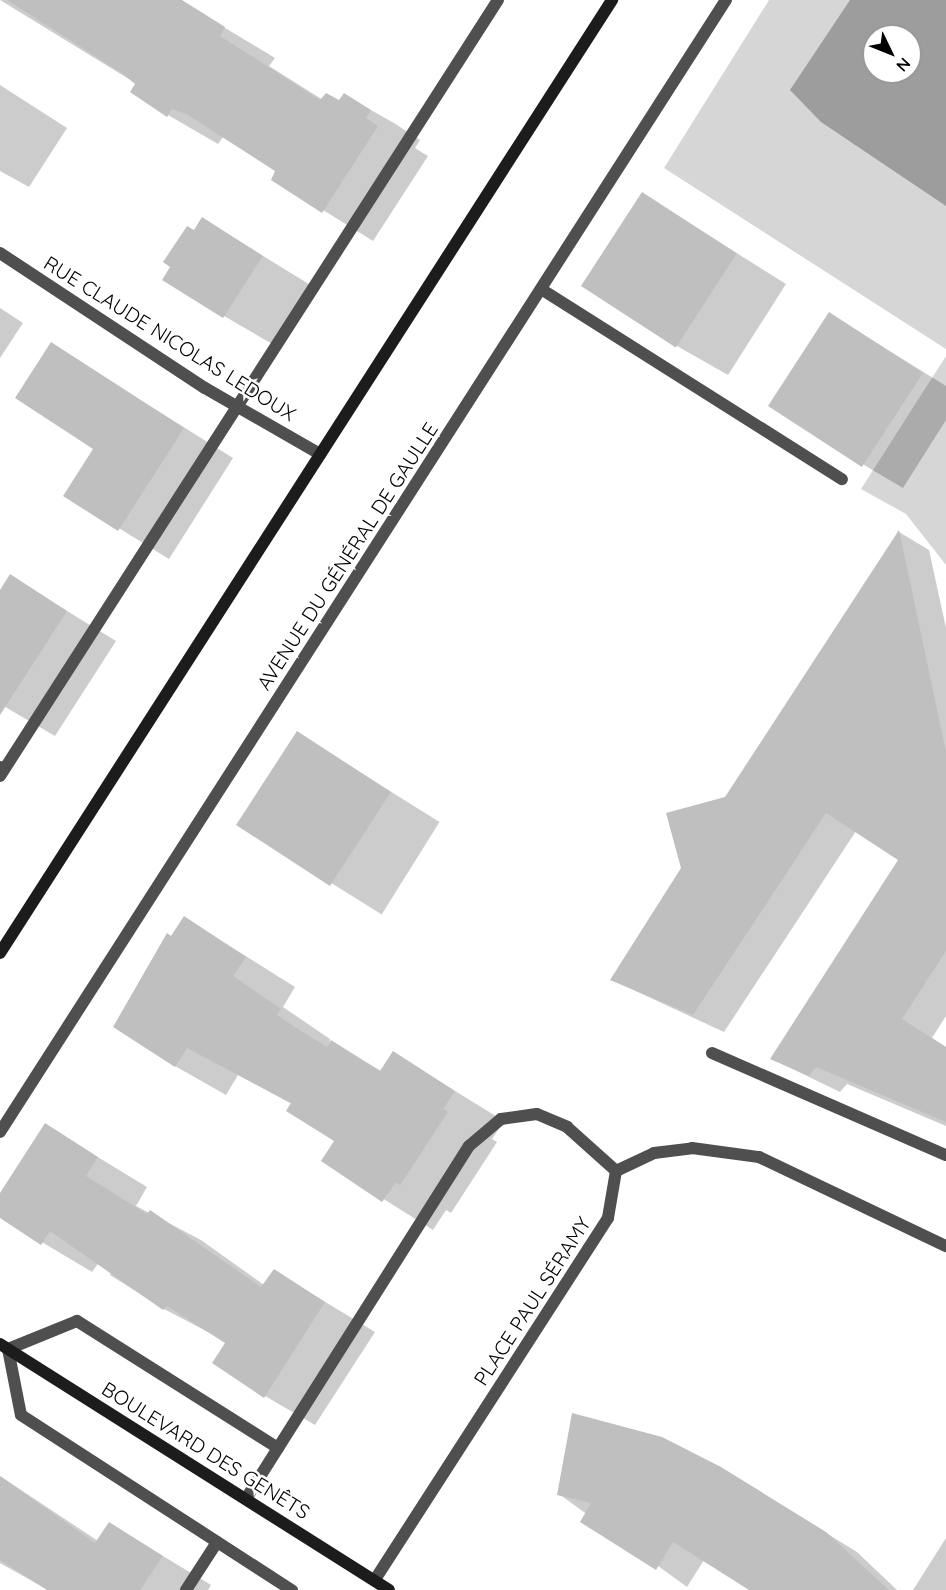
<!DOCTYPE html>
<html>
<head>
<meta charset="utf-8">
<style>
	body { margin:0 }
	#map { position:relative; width:946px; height:1590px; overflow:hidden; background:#fff; font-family:Quicksand,sans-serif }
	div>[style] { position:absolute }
	.green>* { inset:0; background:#d6d6d6 }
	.water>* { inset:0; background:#9d9d9d }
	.shadow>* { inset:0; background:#0003; transform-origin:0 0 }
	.building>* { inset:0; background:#bfbfbf; transform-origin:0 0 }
	.lane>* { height:12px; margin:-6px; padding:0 6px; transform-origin:6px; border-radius:6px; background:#4f4f4f }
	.street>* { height:12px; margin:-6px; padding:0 6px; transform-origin:6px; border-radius:6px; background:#4f4f4f }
	.secondary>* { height:12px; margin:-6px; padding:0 6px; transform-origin:6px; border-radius:6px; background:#1c1c1c }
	span { translate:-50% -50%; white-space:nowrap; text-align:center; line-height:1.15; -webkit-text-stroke:5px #fff; paint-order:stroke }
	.street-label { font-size:20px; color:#000 }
	.north { position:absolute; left:862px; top:24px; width:60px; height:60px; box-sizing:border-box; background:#fff; border:2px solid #999; border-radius:50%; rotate:133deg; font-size:16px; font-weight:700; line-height:24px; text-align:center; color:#000 }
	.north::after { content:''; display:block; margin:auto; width:21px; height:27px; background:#000; clip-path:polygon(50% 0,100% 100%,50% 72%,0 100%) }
</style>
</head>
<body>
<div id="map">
	<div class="green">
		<i style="clip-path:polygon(evenodd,769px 0,946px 0,946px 349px,664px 168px,769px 0,874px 36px,910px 36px,910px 72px,874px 72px,874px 36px)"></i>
		<i style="clip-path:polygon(946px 356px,946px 565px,906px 514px,861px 489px)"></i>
	</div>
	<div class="water">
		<i style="clip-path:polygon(evenodd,850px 0,946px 0,946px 206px,821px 122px,790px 90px,850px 0,874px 36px,910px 36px,910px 72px,874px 72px,874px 36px)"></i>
	</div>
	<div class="shadow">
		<i style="clip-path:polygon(0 0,168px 0,187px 5px,275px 58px,269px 66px,323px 100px,340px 102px,344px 95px,394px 123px,420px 140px,415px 148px,428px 156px,373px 241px,273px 179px,277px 171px,223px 137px,218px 144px,168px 115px,132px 91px,137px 84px)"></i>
		<i style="clip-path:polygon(0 85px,67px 128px,29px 187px,0 171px)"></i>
		<i style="clip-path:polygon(643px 194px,786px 284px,728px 375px,677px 346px)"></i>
		<i style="clip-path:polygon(203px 219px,312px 286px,274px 345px,224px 316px,173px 266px)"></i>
		<i style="clip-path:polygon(0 308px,23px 323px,0 358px)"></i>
		<i style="clip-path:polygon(830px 314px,946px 386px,946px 420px,903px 488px,864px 465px)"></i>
		<i style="clip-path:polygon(51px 344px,233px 458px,169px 559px,65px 495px,95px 448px)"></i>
		<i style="clip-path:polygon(899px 532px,929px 550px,946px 628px,946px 1016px,932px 1038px,946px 1047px,946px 1126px,847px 1084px,840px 1092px,772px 1059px,900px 860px,856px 831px,724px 1032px,612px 980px)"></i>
		<i style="clip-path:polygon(10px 576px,116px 641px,55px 736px,0 704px,0 593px)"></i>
		<i style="left:297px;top:733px;width:168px;height:109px;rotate:32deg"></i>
		<i style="clip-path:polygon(185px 918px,295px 987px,283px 1007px,330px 1039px,329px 1047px,332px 1042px,381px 1071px,393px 1053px,504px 1121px,492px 1139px,497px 1142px,451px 1213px,446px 1210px,433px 1230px,323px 1161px,336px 1140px,292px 1104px,238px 1075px,226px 1095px,175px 1066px,172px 938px)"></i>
		<i style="clip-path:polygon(45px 1125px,147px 1187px,136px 1206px,201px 1240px,264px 1285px,274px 1271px,375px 1332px,315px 1425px,265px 1396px,227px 1342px,164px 1309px,110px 1275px,113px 1269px,100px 1261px,92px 1272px,0 1217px,0 1196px)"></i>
		<i style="clip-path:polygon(0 1476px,98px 1541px,110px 1524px,211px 1585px,208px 1590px,48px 1590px,0 1563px)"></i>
		<i style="clip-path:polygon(739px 1479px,857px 1552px,897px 1590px,751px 1590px,704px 1560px,687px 1587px,559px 1494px)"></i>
		<i style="clip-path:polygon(946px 1538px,946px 1590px,913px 1590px)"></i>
	</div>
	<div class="building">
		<i style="clip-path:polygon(7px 0,182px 0,225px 27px,220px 36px,320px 100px,326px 93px,339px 100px,344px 93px,371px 110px,366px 118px,378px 126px,322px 213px,271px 180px,275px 171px,188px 115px,172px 109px,167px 117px,130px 92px,135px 84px,123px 74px)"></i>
		<i style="left:642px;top:192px;width:113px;height:112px;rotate:33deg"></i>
		<i style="clip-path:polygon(202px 217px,263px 256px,223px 318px,162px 280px,170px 267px,163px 262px,187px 226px,194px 230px)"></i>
		<i style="left:829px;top:312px;width:112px;height:112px;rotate:33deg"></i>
		<i style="clip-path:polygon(51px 342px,184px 428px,118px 531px,63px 496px,93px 449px,15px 398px)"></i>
		<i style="clip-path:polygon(899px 530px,946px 752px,946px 951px,902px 1019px,946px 1047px,946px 1122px,816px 1067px,809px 1076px,770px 1059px,898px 860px,826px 813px,693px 1015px,610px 980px,681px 868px,666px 813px,725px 797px)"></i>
		<i style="clip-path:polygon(10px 574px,67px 611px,0 715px,0 590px)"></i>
		<i style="left:297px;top:731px;width:112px;height:112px;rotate:33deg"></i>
		<i style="clip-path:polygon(184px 916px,246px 957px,233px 976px,281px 1009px,277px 1015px,301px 1031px,327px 1047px,331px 1040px,380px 1071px,393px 1051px,455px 1091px,443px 1109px,448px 1112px,400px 1185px,396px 1182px,382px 1202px,321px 1161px,334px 1141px,286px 1111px,291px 1103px,187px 1048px,175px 1067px,113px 1027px,167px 933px,171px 936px)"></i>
		<i style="clip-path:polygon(45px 1123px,98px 1157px,86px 1176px,147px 1214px,150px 1210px,261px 1287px,274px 1269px,325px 1302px,264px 1398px,212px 1363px,225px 1343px,167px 1306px,163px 1310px,50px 1231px,41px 1245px,0 1218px,0 1193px)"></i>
		<i style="clip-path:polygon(572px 1413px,662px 1437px,721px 1467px,826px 1532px,889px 1590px,749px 1590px,673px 1542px,656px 1570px,580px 1522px,591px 1503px,557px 1495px)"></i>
		<i style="clip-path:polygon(0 1476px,95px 1543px,109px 1522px,163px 1556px,140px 1590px,47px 1590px,0 1560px)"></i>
	</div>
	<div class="lane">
		<i style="left:541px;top:289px;width:356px;rotate:32.3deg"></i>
		<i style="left:0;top:776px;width:922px;rotate:-57.31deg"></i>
		<i style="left:712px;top:1053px;width:255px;rotate:23.6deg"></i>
		<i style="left:278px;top:1448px;width:238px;rotate:-147.7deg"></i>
		<i style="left:77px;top:1321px;width:74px;rotate:157.9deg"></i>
		<i style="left:8px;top:1349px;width:67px;rotate:78.9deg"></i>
		<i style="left:21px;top:1415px;width:323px;rotate:32.9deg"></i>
		<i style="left:186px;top:1590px;width:57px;rotate:-57.1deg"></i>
	</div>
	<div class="street">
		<i style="left:0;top:253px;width:245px;rotate:33.4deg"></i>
		<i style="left:205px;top:388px;width:133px;rotate:29.9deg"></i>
		<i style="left:0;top:767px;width:4px;rotate:27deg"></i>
		<i style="left:0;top:1132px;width:1345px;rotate:-57.33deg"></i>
		<i style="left:616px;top:1171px;width:42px;rotate:-25.3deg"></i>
		<i style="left:654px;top:1153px;width:38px;rotate:-7deg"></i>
		<i style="left:692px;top:1148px;width:68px;rotate:7.7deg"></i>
		<i style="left:759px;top:1157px;width:207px;rotate:25.5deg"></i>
		<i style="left:247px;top:1497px;width:415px;rotate:-57.7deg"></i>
		<i style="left:469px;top:1146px;width:42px;rotate:-40.2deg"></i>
		<i style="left:501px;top:1119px;width:36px;rotate:-8deg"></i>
		<i style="left:537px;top:1114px;width:33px;rotate:23deg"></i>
		<i style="left:567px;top:1127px;width:66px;rotate:41.9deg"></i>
		<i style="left:616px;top:1171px;width:48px;rotate:99.7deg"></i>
		<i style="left:608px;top:1218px;width:431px;rotate:122.8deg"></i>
	</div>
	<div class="secondary">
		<i style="left:0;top:953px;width:1133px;rotate:-57.29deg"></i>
		<i style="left:0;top:1344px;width:460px;rotate:32.3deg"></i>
	</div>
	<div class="street-label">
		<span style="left:170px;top:338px;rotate:32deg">RUE CLAUDE NICOLAS LEDOUX</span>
		<span style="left:347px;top:556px;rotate:-57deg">AVENUE DU GÉNÉRAL DE GAULLE</span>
		<span style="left:532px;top:1301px;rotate:-57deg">PLACE PAUL SÉRAMY</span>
		<span style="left:206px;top:1450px;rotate:32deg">BOULEVARD DES GENÊTS</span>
	</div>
	<div class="north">N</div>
</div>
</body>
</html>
